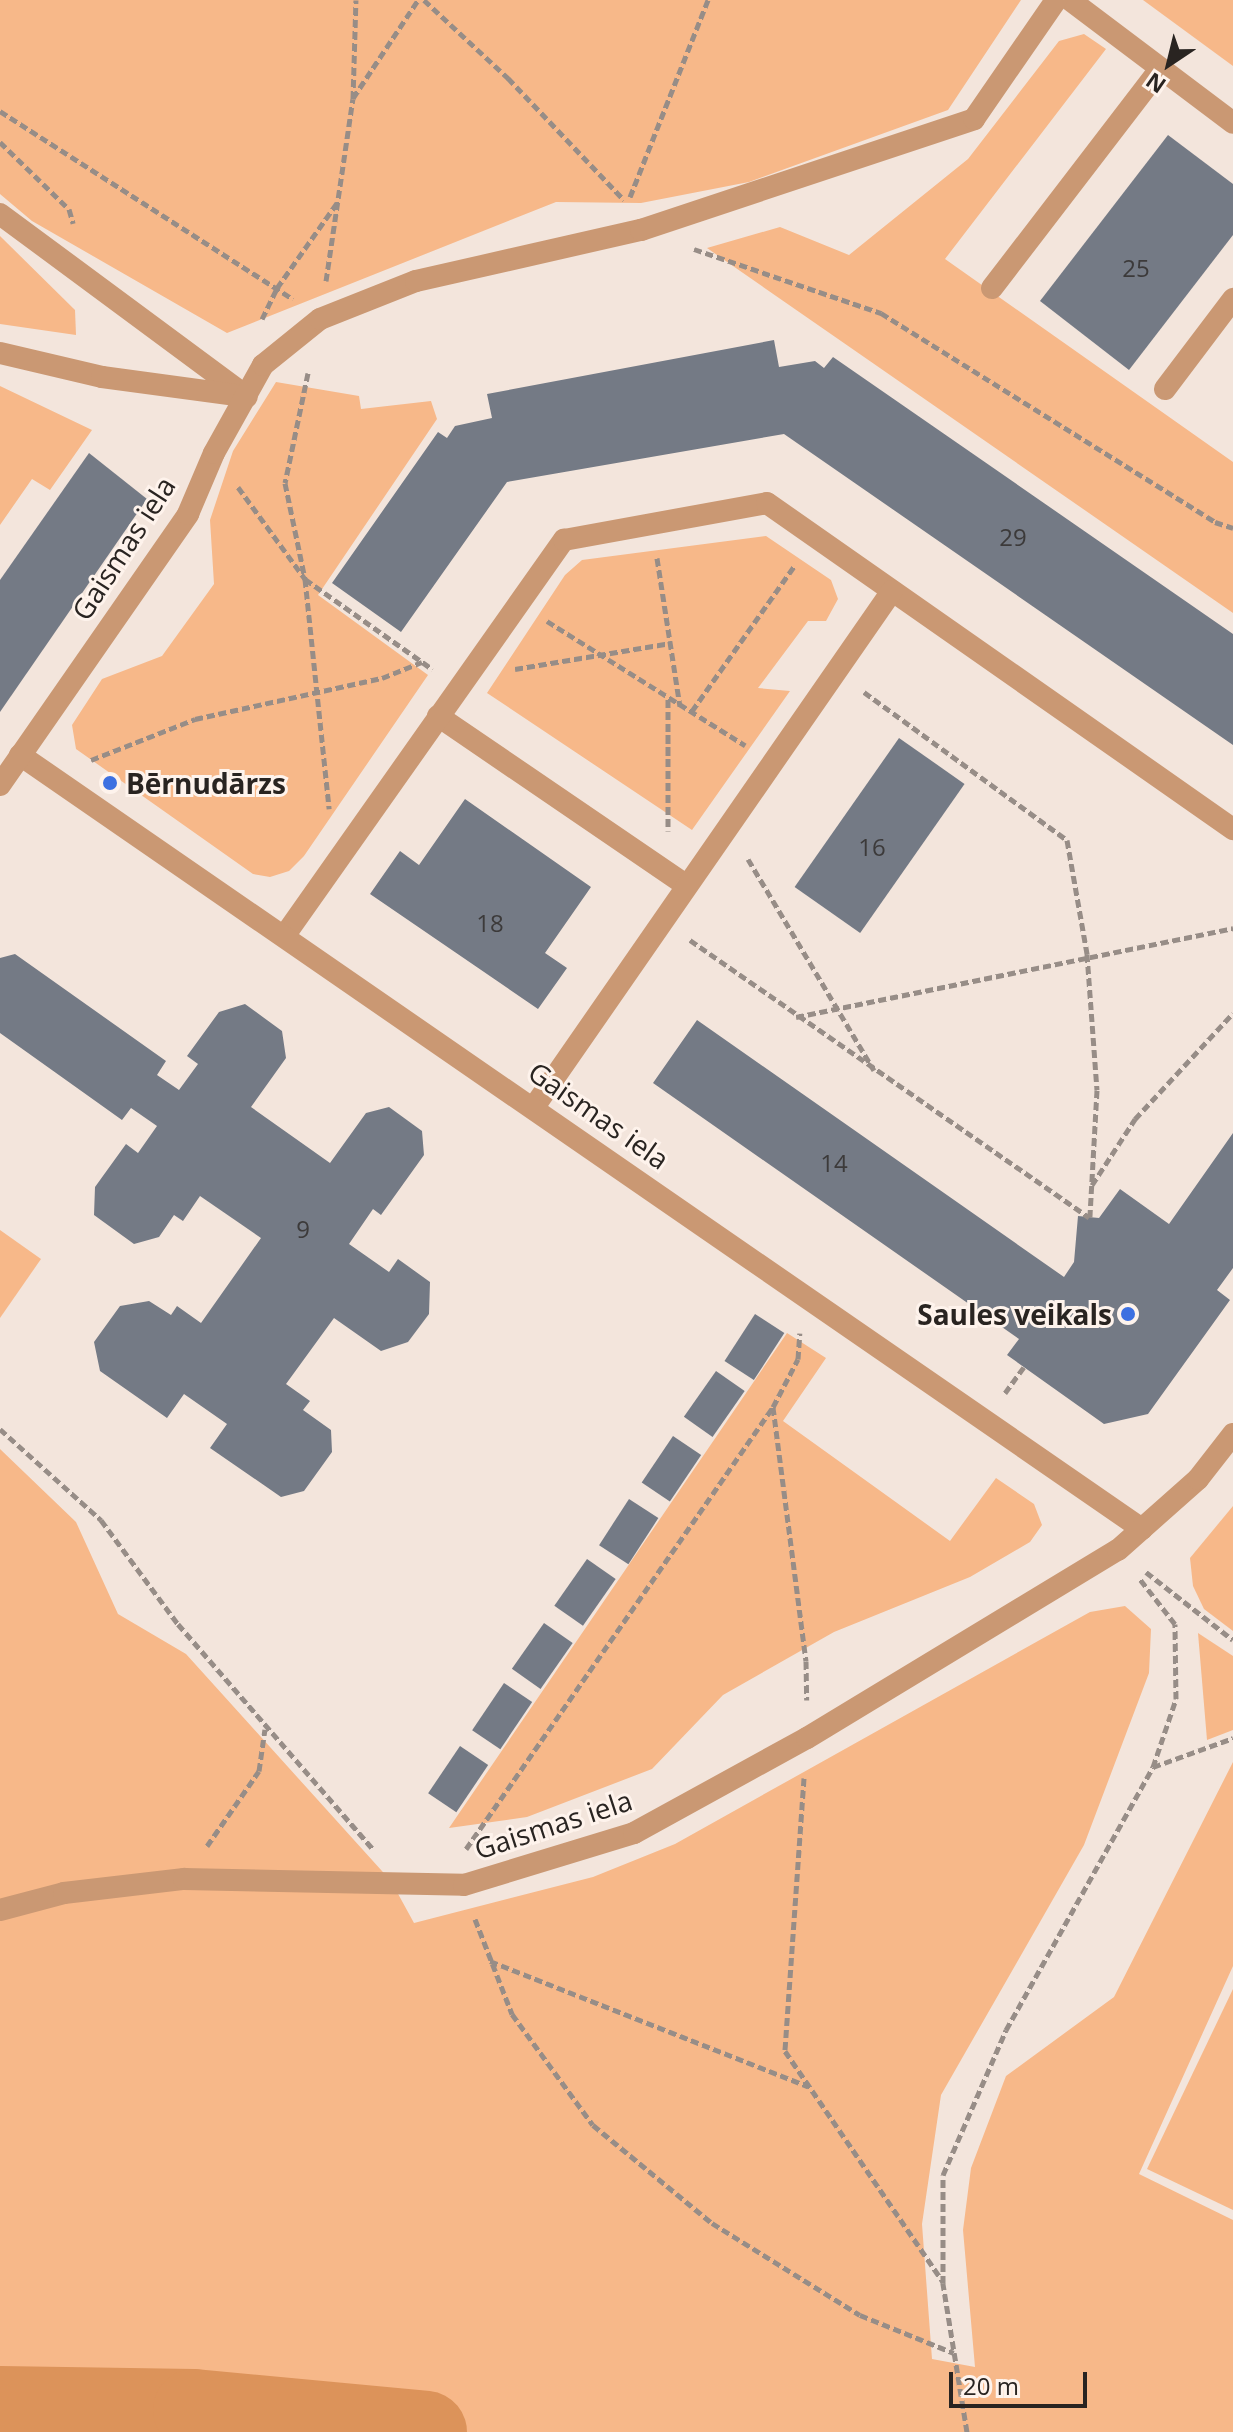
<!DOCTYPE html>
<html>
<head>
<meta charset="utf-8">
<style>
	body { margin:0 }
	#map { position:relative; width:1233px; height:2432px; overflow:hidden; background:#f3e5dc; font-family:"Open Sans",sans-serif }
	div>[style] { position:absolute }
	.green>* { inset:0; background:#f7b889 }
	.river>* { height:82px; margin:-41px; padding:0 41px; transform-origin:41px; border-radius:41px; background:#dc935a }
	.building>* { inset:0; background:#747a85; transform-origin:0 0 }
	.path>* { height:5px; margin-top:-2.5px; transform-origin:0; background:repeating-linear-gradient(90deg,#978d87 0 8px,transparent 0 12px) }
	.service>* { height:22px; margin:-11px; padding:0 11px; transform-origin:11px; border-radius:11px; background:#ca9873 }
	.minor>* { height:22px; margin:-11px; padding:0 11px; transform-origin:11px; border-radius:11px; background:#ca9873 }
	.tertiary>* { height:22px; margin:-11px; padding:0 11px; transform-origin:11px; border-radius:11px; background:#ca9873 }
	.dots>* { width:22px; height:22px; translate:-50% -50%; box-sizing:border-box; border:4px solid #fef3ec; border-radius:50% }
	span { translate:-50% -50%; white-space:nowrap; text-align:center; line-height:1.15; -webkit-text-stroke:6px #fef3ec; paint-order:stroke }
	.number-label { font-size:24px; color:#3c3a3a }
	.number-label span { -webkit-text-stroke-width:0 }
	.street-label { font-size:28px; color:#292421 }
	.poi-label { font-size:28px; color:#292421; font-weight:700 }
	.left { translate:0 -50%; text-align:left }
	.right { translate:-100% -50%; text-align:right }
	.north { position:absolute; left:1129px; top:24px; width:80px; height:80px; -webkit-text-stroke:6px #fef3ec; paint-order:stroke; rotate:215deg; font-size:22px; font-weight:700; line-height:32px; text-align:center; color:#292421 }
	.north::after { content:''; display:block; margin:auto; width:28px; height:36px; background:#292421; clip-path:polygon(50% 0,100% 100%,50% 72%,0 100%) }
	.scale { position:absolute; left:949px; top:2372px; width:138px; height:36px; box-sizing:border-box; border:4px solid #292421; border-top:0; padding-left:10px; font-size:24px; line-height:28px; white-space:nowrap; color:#292421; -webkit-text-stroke:6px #fef3ec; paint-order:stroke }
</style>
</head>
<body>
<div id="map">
	<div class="green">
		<i style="clip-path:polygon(0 0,1021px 0,948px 110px,749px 182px,641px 203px,556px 202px,227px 333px,32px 221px,0 194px)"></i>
		<i style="clip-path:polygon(1143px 0,1233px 0,1233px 66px)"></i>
		<i style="clip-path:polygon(1084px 34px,1106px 49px,945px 259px,1233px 462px,1233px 613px,707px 248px,780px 227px,849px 255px,968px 159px,1059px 41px)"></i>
		<i style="clip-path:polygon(0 236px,75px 310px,76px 335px,0 324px)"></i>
		<i style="clip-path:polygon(276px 382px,359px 396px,361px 409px,431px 401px,437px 419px,318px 595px,428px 675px,304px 856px,289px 871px,270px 877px,253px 874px,76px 749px,72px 725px,102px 679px,162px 656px,214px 584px,210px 520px,233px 451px)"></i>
		<i style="clip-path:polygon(0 386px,92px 430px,50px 490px,32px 479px,0 525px)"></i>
		<i style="clip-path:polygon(766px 536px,831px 580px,838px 599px,826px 621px,808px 621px,758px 688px,790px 691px,692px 830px,487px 693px,565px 575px,582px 560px)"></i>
		<i style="clip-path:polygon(0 1230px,41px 1259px,0 1318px)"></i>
		<i style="clip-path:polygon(787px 1333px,826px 1358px,783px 1421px,950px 1541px,996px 1478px,1034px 1504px,1042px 1525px,1030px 1542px,970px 1577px,834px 1632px,723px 1695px,652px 1769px,527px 1817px,449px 1828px)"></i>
		<i style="clip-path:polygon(0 1449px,76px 1522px,118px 1614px,186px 1654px,391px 1881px,414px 1923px,593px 1877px,675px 1844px,1090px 1612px,1125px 1606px,1151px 1629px,1149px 1673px,1084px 1845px,941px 2095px,922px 2224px,932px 2359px,975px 2367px,963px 2230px,971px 2168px,1006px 2076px,1114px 1997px,1233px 1762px,1233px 1966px,1139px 2174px,1233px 2220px,1233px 2432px,0 2432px)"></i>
		<i style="clip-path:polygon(1233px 1506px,1233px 1631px,1204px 1609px,1193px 1586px,1190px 1558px)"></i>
		<i style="clip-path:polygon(1198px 1633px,1233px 1656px,1233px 1730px,1207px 1740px)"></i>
		<i style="clip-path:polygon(1233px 1989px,1233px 2210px,1147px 2169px)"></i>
	</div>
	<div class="river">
		<i style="left:0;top:2407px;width:194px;rotate:0.9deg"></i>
		<i style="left:194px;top:2410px;width:233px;rotate:5.4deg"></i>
	</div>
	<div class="building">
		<i style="clip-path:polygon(1168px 135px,1233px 184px,1233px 235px,1129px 370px,1040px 301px)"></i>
		<i style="clip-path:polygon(774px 340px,779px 367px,815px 361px,824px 368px,833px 357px,1233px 634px,1233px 745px,784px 434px,507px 482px,401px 632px,332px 583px,438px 432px,447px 438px,455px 426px,492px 418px,487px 394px)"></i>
		<i style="clip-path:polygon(89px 453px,147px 499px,0 712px,0 580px)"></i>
		<i style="left:899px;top:738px;width:80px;height:182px;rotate:35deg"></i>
		<i style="clip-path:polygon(465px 799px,591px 887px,545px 953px,567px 968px,538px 1009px,370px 894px,400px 851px,419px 865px)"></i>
		<i style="clip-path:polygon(15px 954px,166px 1061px,157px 1075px,179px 1090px,198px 1064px,187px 1056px,219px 1012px,245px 1004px,282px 1031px,286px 1058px,251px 1107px,330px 1163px,366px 1113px,389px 1107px,422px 1131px,424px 1155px,381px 1215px,373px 1209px,349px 1244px,389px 1272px,398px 1259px,430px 1282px,429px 1314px,408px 1342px,381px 1351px,334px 1318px,286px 1384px,310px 1401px,303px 1410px,331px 1430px,332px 1452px,304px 1491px,281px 1497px,210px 1448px,227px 1424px,184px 1394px,167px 1418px,100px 1371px,94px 1342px,120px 1306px,149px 1301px,171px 1315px,177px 1306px,201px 1323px,261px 1238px,200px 1196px,183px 1221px,174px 1215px,159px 1237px,134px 1244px,94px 1215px,95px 1187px,126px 1144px,138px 1153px,157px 1126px,131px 1108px,122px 1120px,0 1033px,0 958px)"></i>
		<i style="clip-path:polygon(697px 1020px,1064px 1277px,1074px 1262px,1078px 1216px,1099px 1218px,1120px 1189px,1169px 1224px,1233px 1133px,1233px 1268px,1217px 1290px,1230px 1300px,1148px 1414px,1104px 1424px,1007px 1355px,1019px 1339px,653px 1083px)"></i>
		<i style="left:755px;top:1314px;width:35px;height:56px;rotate:33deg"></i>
		<i style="left:716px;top:1371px;width:35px;height:56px;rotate:35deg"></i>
		<i style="left:673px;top:1436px;width:34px;height:56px;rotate:34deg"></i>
		<i style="left:629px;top:1499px;width:35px;height:55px;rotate:33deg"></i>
		<i style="left:587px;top:1559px;width:35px;height:57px;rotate:35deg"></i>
		<i style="left:544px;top:1623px;width:35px;height:56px;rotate:35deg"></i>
		<i style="left:504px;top:1683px;width:34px;height:57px;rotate:34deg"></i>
		<i style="left:460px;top:1746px;width:34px;height:57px;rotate:34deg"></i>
	</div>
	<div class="path">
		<i style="left:424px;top:0;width:115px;rotate:42.9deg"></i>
		<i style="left:508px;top:78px;width:168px;rotate:46.4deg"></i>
		<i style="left:353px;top:98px;width:118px;rotate:-56.4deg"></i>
		<i style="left:0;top:111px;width:348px;rotate:32.7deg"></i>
		<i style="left:0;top:142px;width:96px;rotate:44.2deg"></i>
		<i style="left:69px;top:209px;width:15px;rotate:74deg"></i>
		<i style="left:630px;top:197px;width:212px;rotate:-68.4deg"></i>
		<i style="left:694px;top:249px;width:198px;rotate:18.9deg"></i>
		<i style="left:881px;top:313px;width:394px;rotate:32deg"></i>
		<i style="left:1215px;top:522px;width:19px;rotate:18deg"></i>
		<i style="left:326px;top:281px;width:184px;rotate:-81.6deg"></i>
		<i style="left:353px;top:99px;width:99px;rotate:-88.3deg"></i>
		<i style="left:262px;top:319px;width:34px;rotate:-64deg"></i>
		<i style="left:277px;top:288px;width:104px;rotate:-54.8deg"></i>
		<i style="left:308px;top:373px;width:112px;rotate:101.8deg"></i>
		<i style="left:285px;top:483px;width:98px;rotate:78.2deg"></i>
		<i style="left:305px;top:579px;width:231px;rotate:84deg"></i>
		<i style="left:238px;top:487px;width:114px;rotate:53.9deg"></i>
		<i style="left:305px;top:579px;width:156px;rotate:35.3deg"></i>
		<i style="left:657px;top:558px;width:150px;rotate:81.2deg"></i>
		<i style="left:547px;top:621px;width:234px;rotate:32.1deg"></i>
		<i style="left:515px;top:669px;width:158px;rotate:-9.5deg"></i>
		<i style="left:864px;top:692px;width:251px;rotate:36.1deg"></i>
		<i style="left:1067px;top:840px;width:116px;rotate:80deg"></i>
		<i style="left:1087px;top:954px;width:136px;rotate:85.8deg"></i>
		<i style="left:1097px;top:1090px;width:127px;rotate:93.2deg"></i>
		<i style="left:668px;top:699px;width:132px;rotate:90deg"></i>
		<i style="left:692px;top:711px;width:179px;rotate:-54.8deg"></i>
		<i style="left:91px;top:760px;width:112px;rotate:-21.5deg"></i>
		<i style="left:195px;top:719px;width:191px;rotate:-12.4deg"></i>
		<i style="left:382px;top:678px;width:43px;rotate:-21.8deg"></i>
		<i style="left:748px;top:859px;width:246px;rotate:59.2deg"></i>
		<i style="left:690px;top:940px;width:486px;rotate:34.8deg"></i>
		<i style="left:796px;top:1017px;width:446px;rotate:-11.5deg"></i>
		<i style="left:1092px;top:1185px;width:79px;rotate:-56.9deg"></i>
		<i style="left:1135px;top:1119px;width:144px;rotate:-47.2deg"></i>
		<i style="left:1005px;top:1393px;width:32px;rotate:-54deg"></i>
		<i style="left:773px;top:1407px;width:256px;rotate:82.6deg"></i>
		<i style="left:806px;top:1661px;width:39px;rotate:89deg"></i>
		<i style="left:0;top:1429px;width:136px;rotate:42deg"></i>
		<i style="left:101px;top:1520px;width:129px;rotate:53.5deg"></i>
		<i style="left:178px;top:1624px;width:298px;rotate:49.1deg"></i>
		<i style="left:1146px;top:1572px;width:110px;rotate:38deg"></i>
		<i style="left:1153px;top:1767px;width:85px;rotate:-19.9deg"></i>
		<i style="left:804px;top:1778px;width:274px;rotate:94deg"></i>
		<i style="left:785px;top:2051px;width:280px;rotate:55.6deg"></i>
		<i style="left:207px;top:1846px;width:91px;rotate:-55.3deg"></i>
		<i style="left:259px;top:1771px;width:42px;rotate:-81.9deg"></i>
		<i style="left:466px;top:1849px;width:538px;rotate:-55.22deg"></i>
		<i style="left:773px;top:1407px;width:54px;rotate:-62.5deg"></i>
		<i style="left:798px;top:1359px;width:26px;rotate:-86deg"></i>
		<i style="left:475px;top:1919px;width:102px;rotate:68.7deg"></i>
		<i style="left:512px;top:2014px;width:137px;rotate:53.9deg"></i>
		<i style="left:593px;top:2125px;width:154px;rotate:39.5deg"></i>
		<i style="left:712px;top:2223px;width:174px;rotate:31.9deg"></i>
		<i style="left:860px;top:2315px;width:101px;rotate:22deg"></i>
		<i style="left:490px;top:1961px;width:342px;rotate:21.5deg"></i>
		<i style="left:967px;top:2432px;width:151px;rotate:-99.2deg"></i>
		<i style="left:943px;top:2283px;width:108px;rotate:-90deg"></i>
		<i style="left:943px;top:2175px;width:158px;rotate:-66.5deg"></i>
		<i style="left:1006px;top:2030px;width:301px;rotate:-60.8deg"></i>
		<i style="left:1153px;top:1767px;width:72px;rotate:-71.3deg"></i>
		<i style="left:1176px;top:1699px;width:75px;rotate:-90.8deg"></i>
		<i style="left:1175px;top:1624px;width:58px;rotate:-128deg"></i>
	</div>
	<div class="service">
		<i style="left:1070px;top:0;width:204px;rotate:37deg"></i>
		<i style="left:0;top:214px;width:307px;rotate:36.5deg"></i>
		<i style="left:992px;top:288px;width:276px;rotate:-52.5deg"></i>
		<i style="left:0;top:353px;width:105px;rotate:13.2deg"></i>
		<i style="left:102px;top:377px;width:141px;rotate:7.7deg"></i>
		<i style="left:1165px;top:389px;width:113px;rotate:-52.9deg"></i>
		<i style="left:438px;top:716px;width:301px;rotate:34.3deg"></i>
		<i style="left:285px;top:935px;width:484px;rotate:-54.8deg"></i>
		<i style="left:564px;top:540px;width:206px;rotate:-10.3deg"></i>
		<i style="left:767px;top:503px;width:569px;rotate:34.98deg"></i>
		<i style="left:534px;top:1107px;width:628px;rotate:-55.25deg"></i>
	</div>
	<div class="minor">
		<i style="left:20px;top:755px;width:1363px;rotate:34.6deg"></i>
		<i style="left:0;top:785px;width:330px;rotate:-55.2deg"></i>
		<i style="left:188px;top:514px;width:66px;rotate:-66.9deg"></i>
		<i style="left:214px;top:453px;width:101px;rotate:-60.9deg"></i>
		<i style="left:263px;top:365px;width:73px;rotate:-38.9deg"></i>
		<i style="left:320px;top:319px;width:103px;rotate:-21.6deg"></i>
		<i style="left:416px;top:281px;width:231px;rotate:-12.8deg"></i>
		<i style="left:641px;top:230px;width:351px;rotate:-18.4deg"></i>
		<i style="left:974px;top:119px;width:145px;rotate:-55.4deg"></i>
	</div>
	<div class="tertiary">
		<i style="left:0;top:1910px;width:66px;rotate:-14.9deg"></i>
		<i style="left:64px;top:1893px;width:121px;rotate:-6.7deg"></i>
		<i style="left:184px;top:1879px;width:280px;rotate:1.2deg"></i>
		<i style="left:464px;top:1885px;width:178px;rotate:-17deg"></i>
		<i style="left:634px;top:1833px;width:197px;rotate:-28.8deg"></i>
		<i style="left:807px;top:1738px;width:363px;rotate:-31.2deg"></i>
		<i style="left:1118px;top:1550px;width:107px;rotate:-41.6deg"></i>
		<i style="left:1198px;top:1479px;width:57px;rotate:-52.1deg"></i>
	</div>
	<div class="dots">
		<i style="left:110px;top:783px;background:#3d70e1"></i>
		<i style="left:1128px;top:1314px;background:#3d70e1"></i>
	</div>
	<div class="number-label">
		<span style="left:1136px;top:268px">25</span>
		<span style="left:1013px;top:537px">29</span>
		<span style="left:872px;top:847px">16</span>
		<span style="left:490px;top:923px">18</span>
		<span style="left:834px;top:1163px">14</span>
		<span style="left:303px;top:1229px">9</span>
	</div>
	<div class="street-label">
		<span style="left:123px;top:548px;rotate:-57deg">Gaismas iela</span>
		<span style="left:599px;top:1115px;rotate:35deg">Gaismas iela</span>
		<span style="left:553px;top:1824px;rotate:-18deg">Gaismas iela</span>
	</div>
	<div class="poi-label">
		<span class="left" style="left:126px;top:783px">Bērnudārzs</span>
		<span class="right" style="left:1112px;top:1314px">Saules veikals</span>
	</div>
	<div class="north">N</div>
	<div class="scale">20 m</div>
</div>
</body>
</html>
